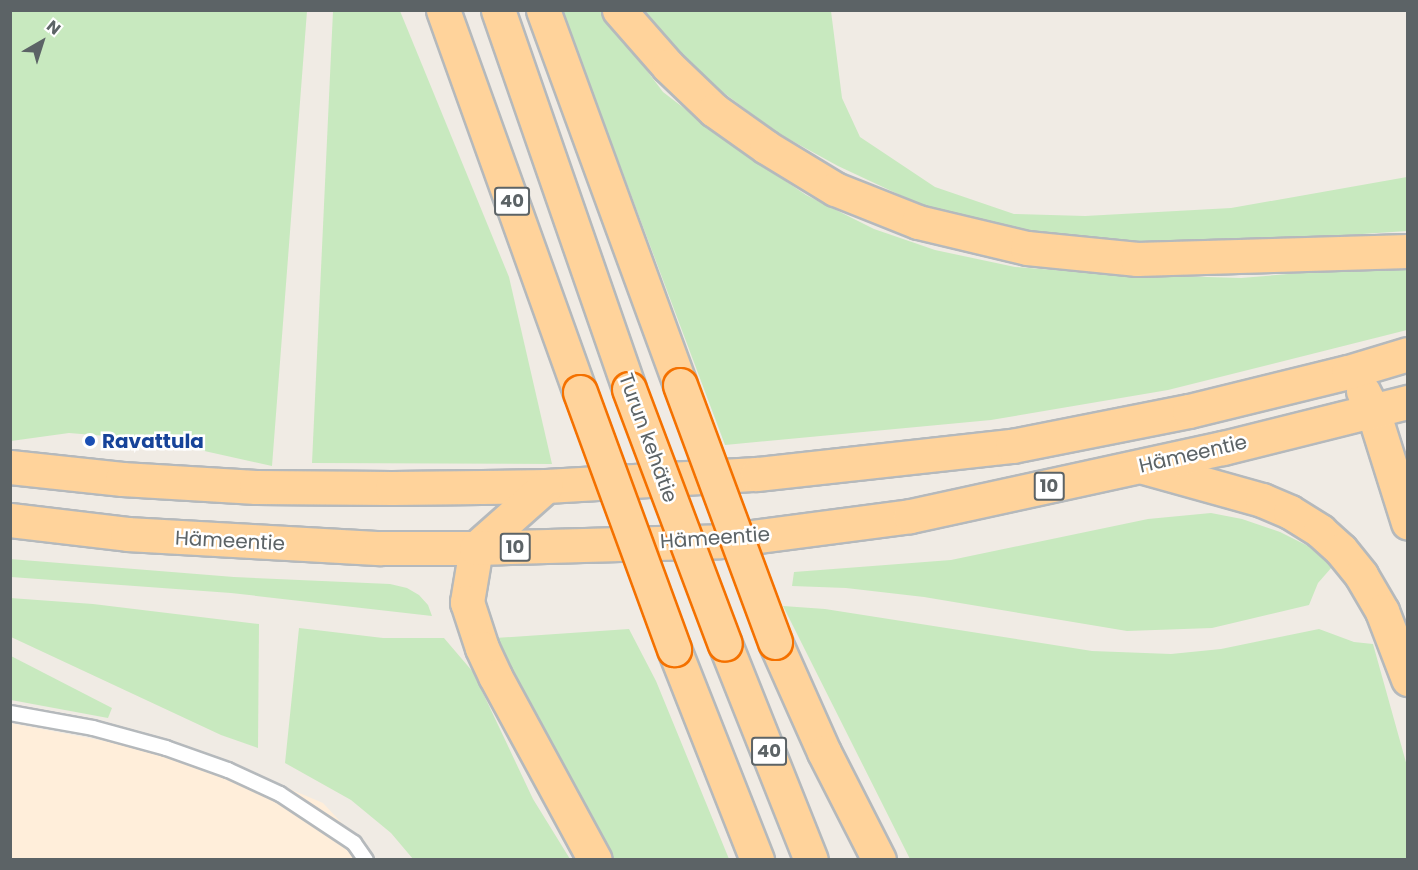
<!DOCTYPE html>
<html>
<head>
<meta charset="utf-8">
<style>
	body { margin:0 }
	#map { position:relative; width:1418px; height:870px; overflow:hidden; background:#f0ebe4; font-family:Poppins,sans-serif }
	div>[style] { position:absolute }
	.commercial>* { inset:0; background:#ffeeda }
	.green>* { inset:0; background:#c8e9bf }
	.roads { filter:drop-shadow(2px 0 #b5b9bc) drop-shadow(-2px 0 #b5b9bc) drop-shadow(0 2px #b5b9bc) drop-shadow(0 -2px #b5b9bc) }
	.service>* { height:14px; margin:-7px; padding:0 7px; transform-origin:7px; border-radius:7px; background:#fff }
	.trunk>* { height:33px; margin:-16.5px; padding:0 16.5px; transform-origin:16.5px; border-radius:16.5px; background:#ffd39b }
	.bridges { filter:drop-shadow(2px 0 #f47100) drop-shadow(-2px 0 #f47100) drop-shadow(0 2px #f47100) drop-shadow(0 -2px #f47100) }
	.trunk-bridge>* { height:33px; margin:-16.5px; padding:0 16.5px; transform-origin:16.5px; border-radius:16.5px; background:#ffd39b }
	.dots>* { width:16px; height:16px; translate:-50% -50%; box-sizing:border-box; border:3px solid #fff; border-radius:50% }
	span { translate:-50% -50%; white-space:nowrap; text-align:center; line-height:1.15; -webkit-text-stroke:5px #fff; paint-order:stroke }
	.shield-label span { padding:2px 4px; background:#fff; border:2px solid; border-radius:4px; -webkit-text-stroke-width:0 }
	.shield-label { font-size:18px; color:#5c6366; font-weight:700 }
	.street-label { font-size:20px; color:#5c6366 }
	.transit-label { font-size:20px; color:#164399; font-weight:700 }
	.left { translate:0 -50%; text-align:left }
	.frame { position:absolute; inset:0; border:12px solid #5c6366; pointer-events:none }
	.north { position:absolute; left:12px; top:12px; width:60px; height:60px; -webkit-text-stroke:4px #fff; paint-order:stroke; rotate:39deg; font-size:16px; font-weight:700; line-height:24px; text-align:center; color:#5c6366 }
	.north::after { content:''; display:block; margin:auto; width:21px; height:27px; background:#5c6366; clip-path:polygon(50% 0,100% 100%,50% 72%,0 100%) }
</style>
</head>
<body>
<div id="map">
	<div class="commercial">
		<i style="clip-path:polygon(10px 723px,235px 766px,323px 803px,375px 859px,11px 859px)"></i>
	</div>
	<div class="green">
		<i style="clip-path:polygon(10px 11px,307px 11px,272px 466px,155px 440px,69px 433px,11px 441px)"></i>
		<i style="clip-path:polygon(333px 11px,400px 11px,509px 277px,552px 464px,312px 463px)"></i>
		<i style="clip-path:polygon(562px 11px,602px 11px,663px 92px,732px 145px,806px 195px,874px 229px,935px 250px,1015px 267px,1105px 274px,1241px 278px,1407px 264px,1407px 330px,1168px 390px,991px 420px,725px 445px)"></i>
		<i style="clip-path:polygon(645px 11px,831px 11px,842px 98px,860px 137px,935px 187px,1014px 214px,1085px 216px,1231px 208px,1407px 177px,1407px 231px,1230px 243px,1095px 244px,1012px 233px,930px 209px,838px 166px,776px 132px,712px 84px,665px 36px)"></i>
		<i style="clip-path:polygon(1211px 513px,1242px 519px,1280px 532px,1308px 546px,1332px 567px,1318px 583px,1309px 605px,1212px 628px,1127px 631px,924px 597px,846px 588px,792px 586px,794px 572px,951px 560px,1148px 519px)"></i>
		<i style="clip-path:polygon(10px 559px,234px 577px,390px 584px,407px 588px,419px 595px,428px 605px,432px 616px,231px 593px,11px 577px)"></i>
		<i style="clip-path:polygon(10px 598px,93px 604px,259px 624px,258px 748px,221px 735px,11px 637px)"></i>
		<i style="clip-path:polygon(783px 606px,825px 609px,1092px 651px,1171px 654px,1221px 649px,1319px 629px,1354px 642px,1373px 644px,1407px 766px,1407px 859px,910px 859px)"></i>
		<i style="clip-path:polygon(299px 628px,383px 638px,444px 638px,473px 672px,533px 799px,570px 859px,413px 859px,391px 833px,351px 800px,285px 763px)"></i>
		<i style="clip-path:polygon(629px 629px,656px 681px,729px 859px,614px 859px,523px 694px,502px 664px,495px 638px)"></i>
		<i style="clip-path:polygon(11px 656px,112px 708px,108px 718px,11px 700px)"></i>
	</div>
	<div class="roads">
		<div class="service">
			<i style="left:10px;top:713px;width:84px;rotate:10.2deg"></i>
			<i style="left:93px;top:728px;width:76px;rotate:15.3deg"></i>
			<i style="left:166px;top:748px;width:66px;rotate:19.5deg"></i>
			<i style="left:228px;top:770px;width:57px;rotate:24.8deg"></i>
			<i style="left:280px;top:794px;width:89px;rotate:33.5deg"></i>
			<i style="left:354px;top:843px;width:21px;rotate:55deg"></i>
		</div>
		<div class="trunk">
			<i style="left:443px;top:10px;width:406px;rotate:70.3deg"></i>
			<i style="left:498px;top:10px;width:401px;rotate:70.9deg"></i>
			<i style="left:543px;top:10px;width:399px;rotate:69.9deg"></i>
			<i style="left:619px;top:10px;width:74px;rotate:48.8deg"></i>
			<i style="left:668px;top:66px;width:64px;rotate:43.7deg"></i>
			<i style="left:714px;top:110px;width:64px;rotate:35.4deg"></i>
			<i style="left:766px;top:147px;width:81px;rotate:31.3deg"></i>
			<i style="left:835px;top:189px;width:89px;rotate:21.7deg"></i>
			<i style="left:918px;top:222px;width:112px;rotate:13.4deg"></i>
			<i style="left:1027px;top:248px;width:111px;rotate:5.7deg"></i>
			<i style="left:1137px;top:259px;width:271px;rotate:-1.7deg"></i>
			<i style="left:1363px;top:391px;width:22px;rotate:63deg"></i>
			<i style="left:1373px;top:411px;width:117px;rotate:72.6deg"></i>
			<i style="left:10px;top:467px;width:113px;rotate:6.1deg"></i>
			<i style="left:122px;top:479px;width:134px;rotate:3.4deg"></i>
			<i style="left:256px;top:487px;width:136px;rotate:0.4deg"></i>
			<i style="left:392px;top:488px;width:154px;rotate:-0.7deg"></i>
			<i style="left:546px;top:486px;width:211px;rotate:-3.3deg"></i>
			<i style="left:757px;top:474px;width:257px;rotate:-6.3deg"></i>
			<i style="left:1012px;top:446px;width:180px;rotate:-11.2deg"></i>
			<i style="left:1189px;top:411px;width:164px;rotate:-13.8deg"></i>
			<i style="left:1348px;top:372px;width:63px;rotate:-16.7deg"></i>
			<i style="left:1144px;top:467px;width:123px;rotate:15.6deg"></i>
			<i style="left:1262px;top:500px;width:30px;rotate:23deg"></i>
			<i style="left:1290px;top:512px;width:36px;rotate:32deg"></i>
			<i style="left:1320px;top:531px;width:28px;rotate:42deg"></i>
			<i style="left:1341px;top:550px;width:32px;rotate:51deg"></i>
			<i style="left:1361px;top:575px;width:42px;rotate:59.7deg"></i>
			<i style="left:1382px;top:611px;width:73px;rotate:69.1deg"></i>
			<i style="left:546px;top:486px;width:94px;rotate:138.5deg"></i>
			<i style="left:476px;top:548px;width:55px;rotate:99.5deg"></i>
			<i style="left:467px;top:602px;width:48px;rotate:71.9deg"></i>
			<i style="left:482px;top:648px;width:31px;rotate:65deg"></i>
			<i style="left:495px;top:676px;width:209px;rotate:61.5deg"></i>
			<i style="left:10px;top:520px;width:118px;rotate:6.8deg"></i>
			<i style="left:127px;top:534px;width:254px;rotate:3.2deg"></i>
			<i style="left:381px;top:548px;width:95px"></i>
			<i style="left:476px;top:548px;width:245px;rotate:-1.6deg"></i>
			<i style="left:721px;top:541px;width:191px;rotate:-7.5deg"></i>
			<i style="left:910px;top:516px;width:320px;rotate:-12.3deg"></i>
			<i style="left:1223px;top:448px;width:191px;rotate:-14deg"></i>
			<i style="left:775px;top:642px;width:120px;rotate:66deg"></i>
			<i style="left:824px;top:752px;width:121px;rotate:63deg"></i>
			<i style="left:725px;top:644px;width:232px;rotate:68.3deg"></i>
			<i style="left:674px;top:649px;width:227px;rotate:68.5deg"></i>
		</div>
	</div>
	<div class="bridges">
		<div class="trunk-bridge">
			<i style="left:680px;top:385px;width:274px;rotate:69.7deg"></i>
			<i style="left:629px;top:389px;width:272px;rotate:69.4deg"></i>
			<i style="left:580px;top:392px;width:274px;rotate:69.9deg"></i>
		</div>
	</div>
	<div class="dots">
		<i style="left:90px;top:441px;background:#1a4fb4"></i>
	</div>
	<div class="shield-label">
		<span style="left:512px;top:201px">40</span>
		<span style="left:1049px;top:486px">10</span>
		<span style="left:515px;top:547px">10</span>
		<span style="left:769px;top:751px">40</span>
	</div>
	<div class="street-label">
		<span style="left:648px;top:438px;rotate:70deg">Turun kehätie</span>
		<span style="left:1193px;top:454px;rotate:-13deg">Hämeentie</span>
		<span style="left:715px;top:538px;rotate:-4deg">Hämeentie</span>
		<span style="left:230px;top:541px;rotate:3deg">Hämeentie</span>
	</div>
	<div class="transit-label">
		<span class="left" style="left:102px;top:441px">Ravattula</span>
	</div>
	<div class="frame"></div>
	<div class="north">N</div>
</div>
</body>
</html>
